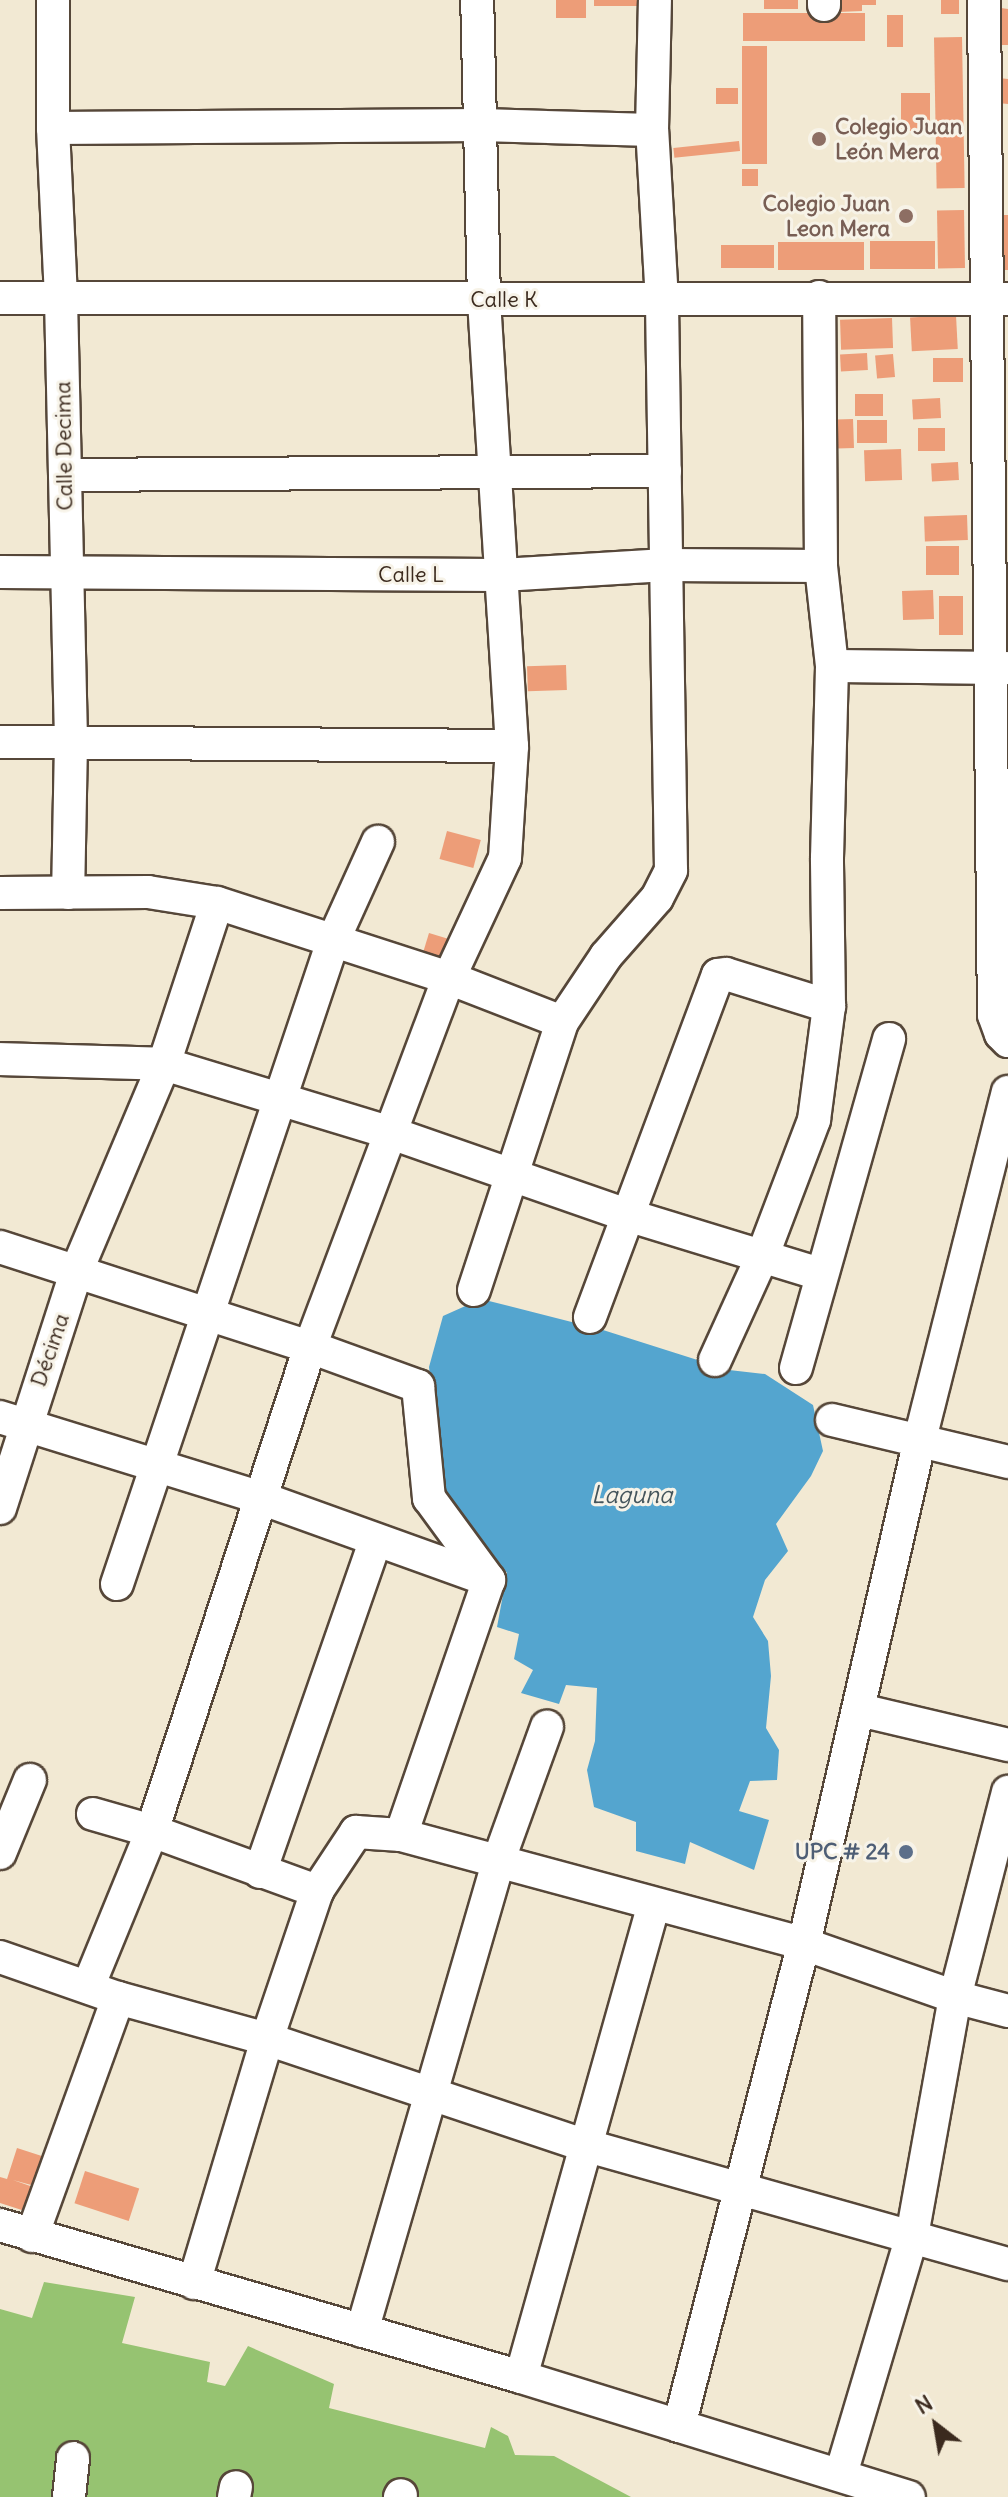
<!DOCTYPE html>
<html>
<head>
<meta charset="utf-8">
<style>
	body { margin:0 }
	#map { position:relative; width:1008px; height:2497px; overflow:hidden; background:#f2e9d3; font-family:Delius,sans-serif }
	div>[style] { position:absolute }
	.green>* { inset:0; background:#96c371 }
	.water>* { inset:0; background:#54a5cf }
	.building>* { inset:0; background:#ed9d78; transform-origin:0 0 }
	.roads { filter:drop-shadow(2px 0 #564739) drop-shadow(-2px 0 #564739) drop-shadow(0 2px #564739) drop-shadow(0 -2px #564739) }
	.minor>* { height:32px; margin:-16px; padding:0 16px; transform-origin:16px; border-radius:16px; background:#fff }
	.dots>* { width:22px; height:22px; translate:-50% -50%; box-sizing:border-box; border:4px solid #f7f3e8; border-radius:50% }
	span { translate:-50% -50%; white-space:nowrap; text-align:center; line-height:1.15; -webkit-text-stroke:6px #f7f3e8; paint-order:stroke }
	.education-label { font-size:22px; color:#785e54; font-weight:700 }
	.left { translate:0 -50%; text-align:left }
	.right { translate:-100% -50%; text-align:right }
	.street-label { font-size:22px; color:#3b2a1e }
	.service-label { font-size:22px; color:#4e5e75; font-weight:700 }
	.water-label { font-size:24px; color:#44555c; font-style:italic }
	.north { position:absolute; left:896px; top:2385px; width:80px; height:80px; -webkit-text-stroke:6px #f7f3e8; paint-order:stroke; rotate:329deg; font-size:22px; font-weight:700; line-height:32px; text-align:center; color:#3b2a1e }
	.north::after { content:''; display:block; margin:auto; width:28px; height:36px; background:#3b2a1e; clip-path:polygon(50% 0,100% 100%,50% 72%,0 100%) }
</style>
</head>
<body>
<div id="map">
	<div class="green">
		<i style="clip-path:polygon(44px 2282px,135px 2297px,122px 2343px,210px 2362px,207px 2382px,225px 2386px,248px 2346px,334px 2384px,329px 2408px,485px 2448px,491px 2427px,508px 2436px,515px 2455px,554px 2456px,631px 2497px,0 2497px,0 2309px,32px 2318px)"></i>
	</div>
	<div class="water">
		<i style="clip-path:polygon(481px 1299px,603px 1330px,729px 1370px,765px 1374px,813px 1405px,823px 1451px,811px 1476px,776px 1524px,788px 1551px,765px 1580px,753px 1617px,768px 1641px,771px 1676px,766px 1728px,779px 1750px,777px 1780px,750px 1781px,739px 1811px,769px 1820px,754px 1870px,690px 1842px,685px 1864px,636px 1851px,636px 1822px,594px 1807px,587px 1770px,595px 1741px,597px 1688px,566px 1685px,559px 1704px,521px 1693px,533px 1670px,514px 1659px,519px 1634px,497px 1627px,507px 1573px,443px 1489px,429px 1367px,443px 1316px)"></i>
	</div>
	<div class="building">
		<i style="left:556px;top:0;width:30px;height:18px"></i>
		<i style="left:594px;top:0;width:45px;height:6px"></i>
		<i style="left:764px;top:0;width:34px;height:9px"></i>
		<i style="clip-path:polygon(838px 0,876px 0,876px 5px,862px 5px,862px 11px,838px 12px)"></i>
		<i style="left:941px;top:0;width:18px;height:14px"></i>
		<i style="clip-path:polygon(1001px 8px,1008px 9px,1008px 45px,1000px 45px)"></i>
		<i style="left:865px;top:13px;width:28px;height:122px;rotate:90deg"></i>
		<i style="left:887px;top:15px;width:16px;height:32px"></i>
		<i style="left:962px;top:37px;width:151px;height:28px;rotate:89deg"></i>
		<i style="left:742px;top:46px;width:25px;height:118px"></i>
		<i style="clip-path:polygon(999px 78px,1008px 79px,1008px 104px,998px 103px)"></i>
		<i style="left:716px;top:88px;width:22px;height:16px"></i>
		<i style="left:901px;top:93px;width:29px;height:38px"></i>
		<i style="left:739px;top:141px;width:10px;height:66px;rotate:84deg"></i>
		<i style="left:742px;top:169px;width:16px;height:17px"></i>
		<i style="left:964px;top:210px;width:58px;height:27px;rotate:89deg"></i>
		<i style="clip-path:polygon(1000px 215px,1008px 215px,1008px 270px,998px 270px)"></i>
		<i style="left:935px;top:241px;width:28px;height:65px;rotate:90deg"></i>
		<i style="left:864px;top:242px;width:28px;height:86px;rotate:90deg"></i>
		<i style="left:774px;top:245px;width:23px;height:53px;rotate:90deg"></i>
		<i style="left:956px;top:315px;width:34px;height:46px;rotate:87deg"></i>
		<i style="left:892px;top:318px;width:30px;height:52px;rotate:88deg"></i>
		<i style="left:867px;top:353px;width:17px;height:27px;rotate:87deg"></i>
		<i style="left:893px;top:354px;width:23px;height:18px;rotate:85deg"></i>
		<i style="left:933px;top:358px;width:30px;height:24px"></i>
		<i style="left:855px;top:394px;width:28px;height:22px"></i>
		<i style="left:940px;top:398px;width:20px;height:28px;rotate:87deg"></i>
		<i style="left:853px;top:419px;width:29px;height:17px;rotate:88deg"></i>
		<i style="left:857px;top:420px;width:30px;height:23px"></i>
		<i style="left:918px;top:428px;width:27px;height:23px"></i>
		<i style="left:901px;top:449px;width:31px;height:37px;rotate:88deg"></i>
		<i style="left:958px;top:462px;width:18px;height:27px;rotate:87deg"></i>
		<i style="left:967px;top:515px;width:25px;height:43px;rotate:88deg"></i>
		<i style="left:959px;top:546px;width:29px;height:33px;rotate:90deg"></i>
		<i style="left:933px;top:590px;width:29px;height:31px;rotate:88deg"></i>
		<i style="left:939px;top:596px;width:24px;height:39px"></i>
		<i style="left:566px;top:665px;width:25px;height:39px;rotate:88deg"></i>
		<i style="left:447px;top:831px;width:35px;height:29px;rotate:15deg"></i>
		<i style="left:429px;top:933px;width:31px;height:25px;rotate:17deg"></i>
		<i style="clip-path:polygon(17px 2148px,51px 2159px,42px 2188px,13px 2180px,36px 2188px,28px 2212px,0 2203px,0 2177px,7px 2179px)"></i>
		<i style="left:85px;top:2171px;width:57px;height:34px;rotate:18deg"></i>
	</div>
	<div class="roads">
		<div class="minor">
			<i style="left:53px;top:0;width:128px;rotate:90deg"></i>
			<i style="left:53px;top:128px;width:171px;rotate:87.3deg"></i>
			<i style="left:61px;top:299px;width:443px;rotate:88.7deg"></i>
			<i style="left:71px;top:742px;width:151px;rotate:91.1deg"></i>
			<i style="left:824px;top:0;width:5px;rotate:90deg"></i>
			<i style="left:984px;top:0;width:1015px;rotate:89.44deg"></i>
			<i style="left:994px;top:1015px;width:20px;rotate:70deg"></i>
			<i style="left:1001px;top:1034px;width:10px;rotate:45deg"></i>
			<i style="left:53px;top:128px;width:429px;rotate:-0.4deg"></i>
			<i style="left:482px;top:125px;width:170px;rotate:1.7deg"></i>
			<i style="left:0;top:298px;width:1008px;rotate:0.06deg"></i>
			<i style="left:65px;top:475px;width:600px;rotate:-0.38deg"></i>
			<i style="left:0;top:572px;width:502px;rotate:0.34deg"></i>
			<i style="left:502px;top:575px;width:164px;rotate:-3.5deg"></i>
			<i style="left:666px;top:565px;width:155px;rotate:0.4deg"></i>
			<i style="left:832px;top:666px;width:176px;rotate:0.7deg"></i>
			<i style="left:0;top:742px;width:512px;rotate:0.45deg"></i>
			<i style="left:0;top:893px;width:148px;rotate:-0.4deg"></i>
			<i style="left:148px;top:892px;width:70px;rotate:9.1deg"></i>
			<i style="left:217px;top:903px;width:244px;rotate:17.9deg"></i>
			<i style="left:449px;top:978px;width:121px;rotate:21.3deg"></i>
			<i style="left:562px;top:1022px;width:79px;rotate:-56.3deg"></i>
			<i style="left:606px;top:956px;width:77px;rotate:-48.7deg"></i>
			<i style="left:657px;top:898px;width:31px;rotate:-63deg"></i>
			<i style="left:671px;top:870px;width:569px;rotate:-90.91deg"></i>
			<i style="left:662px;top:301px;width:171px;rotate:-93.3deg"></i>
			<i style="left:652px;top:130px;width:130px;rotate:-88.7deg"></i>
			<i style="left:0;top:1059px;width:164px;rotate:1.7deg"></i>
			<i style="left:164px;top:1064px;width:237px;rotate:16.9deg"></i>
			<i style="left:391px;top:1133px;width:250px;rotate:19.2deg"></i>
			<i style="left:627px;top:1215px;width:202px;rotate:17deg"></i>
			<i style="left:0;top:1247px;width:326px;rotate:17.9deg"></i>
			<i style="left:310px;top:1347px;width:115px;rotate:19.9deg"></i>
			<i style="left:418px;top:1386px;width:113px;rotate:84.4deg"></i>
			<i style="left:429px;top:1498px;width:102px;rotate:53.8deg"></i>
			<i style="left:474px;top:1290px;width:282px;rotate:-71.8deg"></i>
			<i style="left:590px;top:1317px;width:365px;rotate:-69.5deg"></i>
			<i style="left:718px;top:975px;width:8px;rotate:-7deg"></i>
			<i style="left:726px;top:974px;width:108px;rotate:17.3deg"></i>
			<i style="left:715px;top:1360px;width:113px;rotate:-65.5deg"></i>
			<i style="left:762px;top:1257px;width:147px;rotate:-69.2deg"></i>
			<i style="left:814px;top:1120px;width:115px;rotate:-82.5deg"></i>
			<i style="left:829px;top:1006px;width:148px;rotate:-90.8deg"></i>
			<i style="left:827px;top:858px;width:192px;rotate:-88.5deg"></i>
			<i style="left:832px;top:666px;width:101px;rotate:-96.3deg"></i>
			<i style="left:821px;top:566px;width:269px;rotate:-90.4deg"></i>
			<i style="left:796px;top:1368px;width:342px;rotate:-74.2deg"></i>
			<i style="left:0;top:1417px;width:273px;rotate:17.2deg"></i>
			<i style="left:261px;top:1498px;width:242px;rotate:19.8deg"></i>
			<i style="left:832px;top:1420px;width:181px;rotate:13.4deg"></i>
			<i style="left:0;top:1508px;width:250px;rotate:-72.1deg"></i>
			<i style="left:77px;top:1270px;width:224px;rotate:-67.1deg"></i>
			<i style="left:164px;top:1064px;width:169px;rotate:-71.8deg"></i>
			<i style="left:117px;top:1584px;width:678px;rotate:-71.43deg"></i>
			<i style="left:333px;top:941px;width:109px;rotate:-65.6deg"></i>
			<i style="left:860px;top:1710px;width:152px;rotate:13.3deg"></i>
			<i style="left:93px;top:1814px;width:61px;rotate:16.1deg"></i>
			<i style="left:152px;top:1831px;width:176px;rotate:20deg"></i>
			<i style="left:401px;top:1835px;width:270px;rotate:-71deg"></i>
			<i style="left:0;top:1853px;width:79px;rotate:-67.7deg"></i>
			<i style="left:260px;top:1872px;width:349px;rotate:-70.8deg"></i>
			<i style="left:0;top:1957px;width:125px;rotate:19.2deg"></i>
			<i style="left:118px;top:1998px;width:155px;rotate:15.4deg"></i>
			<i style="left:267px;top:2039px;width:334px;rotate:18.5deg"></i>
			<i style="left:584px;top:2145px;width:440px;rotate:15.7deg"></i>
			<i style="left:88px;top:1987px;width:169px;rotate:-67.7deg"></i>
			<i style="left:152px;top:1831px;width:509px;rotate:-71.92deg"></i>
			<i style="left:310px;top:1347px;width:394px;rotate:-69.4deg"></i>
			<i style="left:449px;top:978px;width:132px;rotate:-65deg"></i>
			<i style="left:505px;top:858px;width:112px;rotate:-86.4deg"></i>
			<i style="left:512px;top:746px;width:447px;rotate:-93.6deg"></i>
			<i style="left:484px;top:300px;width:300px;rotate:-91.3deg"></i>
			<i style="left:0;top:2225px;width:543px;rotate:16.26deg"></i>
			<i style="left:521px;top:2377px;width:406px;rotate:17.2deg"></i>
			<i style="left:32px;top:2236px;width:253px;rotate:-70.1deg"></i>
			<i style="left:194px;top:2283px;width:255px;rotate:-73.3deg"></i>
			<i style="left:267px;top:2039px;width:156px;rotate:-71.3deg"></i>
			<i style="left:317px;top:1891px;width:71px;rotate:-56.5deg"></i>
			<i style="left:356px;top:1832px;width:45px;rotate:3.8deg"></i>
			<i style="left:401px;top:1835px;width:417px;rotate:15.1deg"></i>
			<i style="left:804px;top:1944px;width:160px;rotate:19.3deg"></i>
			<i style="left:955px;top:1997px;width:55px;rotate:14.8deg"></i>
			<i style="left:362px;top:2331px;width:488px;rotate:-73.8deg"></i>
			<i style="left:498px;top:1862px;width:144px;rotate:-70.1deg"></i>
			<i style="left:521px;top:2377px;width:490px;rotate:-74.3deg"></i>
			<i style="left:679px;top:2426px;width:498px;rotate:-75.5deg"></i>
			<i style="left:804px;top:1944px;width:518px;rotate:-77.06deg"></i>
			<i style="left:920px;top:1439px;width:358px;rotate:-75.8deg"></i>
			<i style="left:841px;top:2474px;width:248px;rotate:-73.4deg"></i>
			<i style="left:912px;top:2236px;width:243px;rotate:-79.8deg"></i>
			<i style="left:955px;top:1997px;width:212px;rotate:-75.5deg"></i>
			<i style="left:69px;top:2497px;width:39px;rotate:-84deg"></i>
			<i style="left:234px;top:2497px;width:10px;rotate:-79deg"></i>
			<i style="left:400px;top:2497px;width:2px;rotate:-63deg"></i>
		</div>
	</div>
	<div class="dots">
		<i style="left:819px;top:139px;background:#8d6e63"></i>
		<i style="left:906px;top:216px;background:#8d6e63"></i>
		<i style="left:906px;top:1852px;background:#5c6f8a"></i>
	</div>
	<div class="education-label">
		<span class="left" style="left:835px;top:139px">Colegio Juan<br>León Mera</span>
		<span class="right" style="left:890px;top:216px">Colegio Juan<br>Leon Mera</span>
	</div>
	<div class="street-label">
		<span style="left:504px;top:300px">Calle K</span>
		<span style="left:64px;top:446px;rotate:-91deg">Calle Decima</span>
		<span style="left:411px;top:575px">Calle L</span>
		<span style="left:50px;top:1350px;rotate:-71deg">Décima</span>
	</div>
	<div class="service-label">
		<span class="right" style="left:890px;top:1852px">UPC # 24</span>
	</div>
	<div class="water-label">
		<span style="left:632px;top:1495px">Laguna</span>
	</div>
	<div class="north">N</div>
</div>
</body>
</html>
